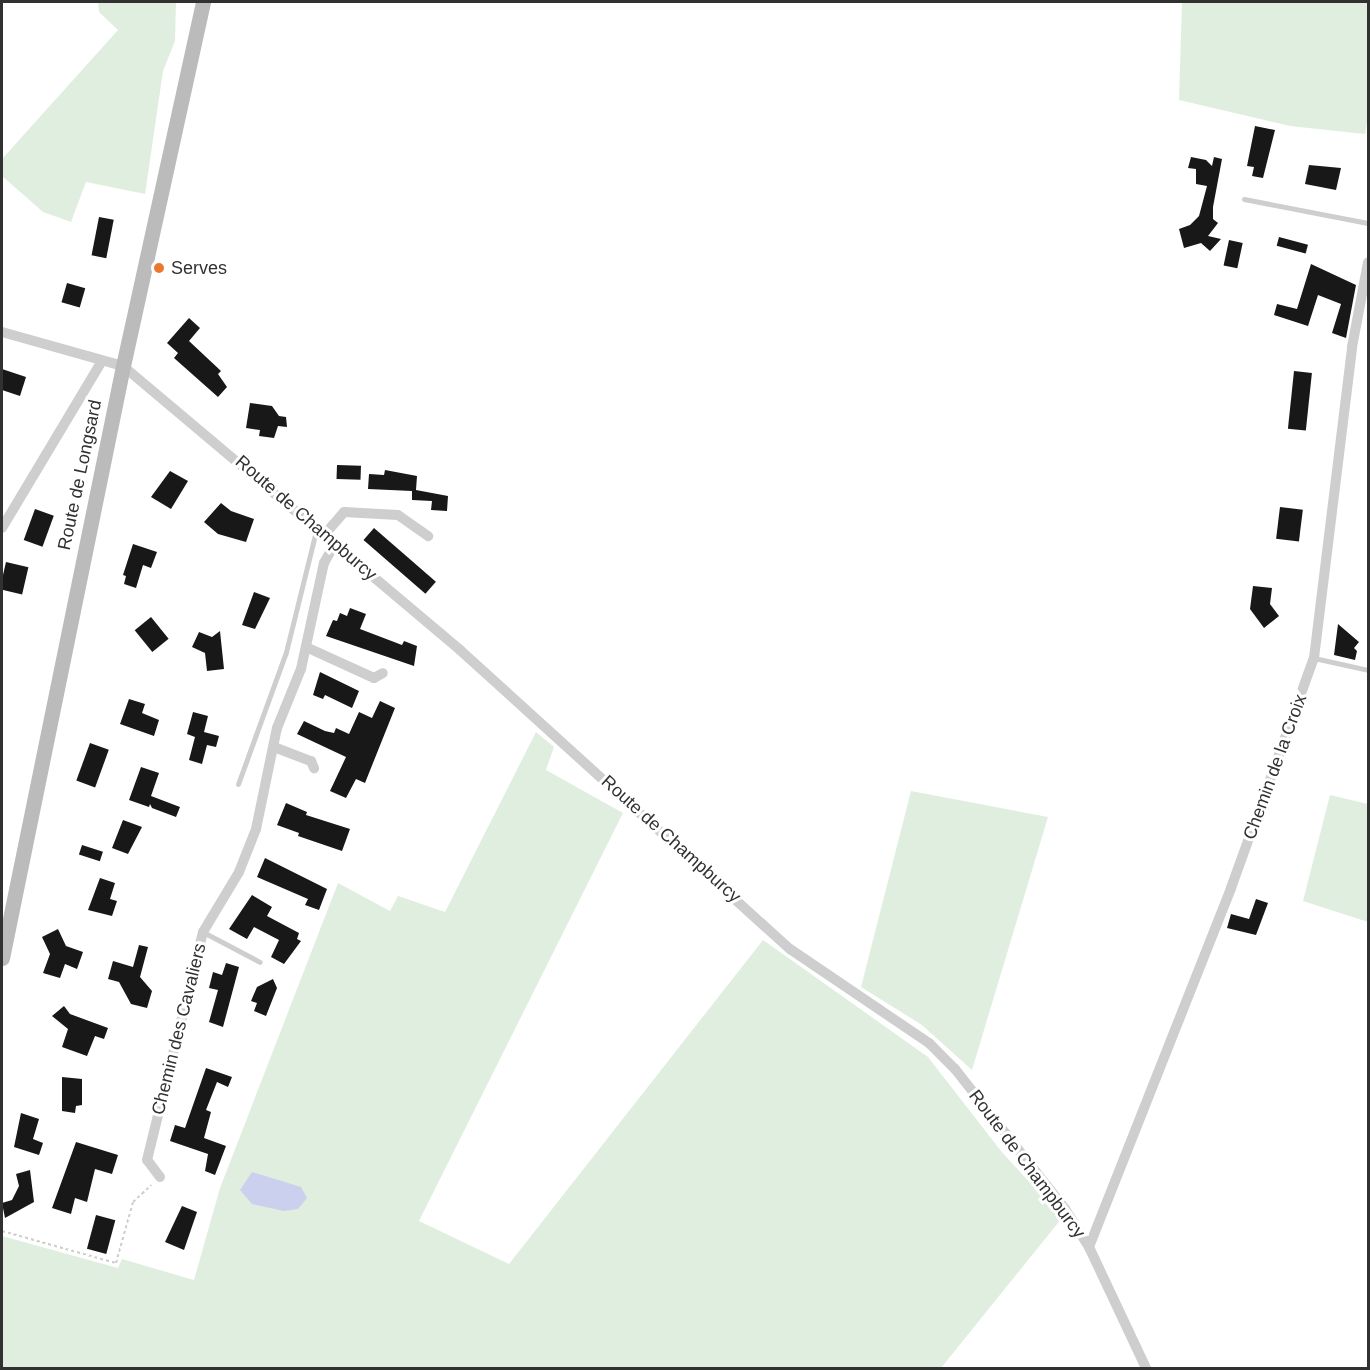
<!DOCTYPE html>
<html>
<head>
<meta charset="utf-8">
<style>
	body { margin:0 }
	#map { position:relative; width:1370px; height:1370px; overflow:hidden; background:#fff; font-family:Arial,sans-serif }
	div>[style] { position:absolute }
	.green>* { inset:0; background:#e0eedf }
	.water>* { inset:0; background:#cad0ee }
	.building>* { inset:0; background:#181818; transform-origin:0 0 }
	.path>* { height:2px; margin-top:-1px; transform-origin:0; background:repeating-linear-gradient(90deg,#cecece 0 3px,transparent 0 6px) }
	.lane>* { height:5px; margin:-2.5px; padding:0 2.5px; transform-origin:2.5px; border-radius:2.5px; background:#cecece }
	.street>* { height:10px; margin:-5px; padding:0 5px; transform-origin:5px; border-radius:5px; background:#cecece }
	.secondary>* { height:15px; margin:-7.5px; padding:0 7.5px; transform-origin:7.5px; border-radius:7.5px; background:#bbb }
	.dots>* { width:16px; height:16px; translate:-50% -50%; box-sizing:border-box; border:3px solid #fff; border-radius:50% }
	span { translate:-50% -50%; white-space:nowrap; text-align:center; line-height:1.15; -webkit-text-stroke:6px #fff; paint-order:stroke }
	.poi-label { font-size:18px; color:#313131 }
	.left { translate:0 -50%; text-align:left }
	.street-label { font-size:18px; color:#313131 }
	.frame { position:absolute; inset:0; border:3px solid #313131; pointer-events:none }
</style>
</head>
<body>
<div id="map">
	<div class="green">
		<i style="clip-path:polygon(98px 2px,176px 2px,175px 41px,163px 71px,145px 194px,86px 182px,71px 222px,43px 212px,2px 176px,2px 159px,118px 30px,99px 12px)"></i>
		<i style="clip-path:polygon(1182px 2px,1368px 2px,1368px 117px,1365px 134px,1290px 126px,1179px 100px)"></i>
		<i style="clip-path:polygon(536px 732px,554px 747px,546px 770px,623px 813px,419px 1221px,509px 1264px,763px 940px,928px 1057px,1001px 1151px,1062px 1218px,941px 1368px,2px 1368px,2px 1236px,118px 1268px,122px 1259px,194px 1280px,220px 1188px,338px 883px,390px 911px,398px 896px,445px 912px)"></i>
		<i style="clip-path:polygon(911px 791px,1048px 817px,972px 1070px,922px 1025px,861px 987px)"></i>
		<i style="clip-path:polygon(1330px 795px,1368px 804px,1368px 922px,1303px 901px)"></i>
	</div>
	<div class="water">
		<i style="clip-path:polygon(252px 1172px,301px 1187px,307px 1198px,298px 1209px,284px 1211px,252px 1204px,240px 1190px)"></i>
	</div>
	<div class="building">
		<i style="clip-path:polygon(1255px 126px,1275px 130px,1263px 178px,1252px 176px,1254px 167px,1247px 166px)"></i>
		<i style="clip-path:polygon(1191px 157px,1206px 160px,1212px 166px,1214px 157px,1222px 159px,1213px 207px,1213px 219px,1218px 223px,1208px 236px,1221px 239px,1210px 251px,1201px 243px,1184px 248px,1179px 229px,1190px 225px,1199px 216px,1207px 186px,1196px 184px,1196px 169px,1188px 168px)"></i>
		<i style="clip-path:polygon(1309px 165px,1341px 168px,1336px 190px,1305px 184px)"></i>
		<i style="left:99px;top:217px;width:15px;height:39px;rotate:11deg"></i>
		<i style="left:1279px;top:237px;width:30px;height:9px;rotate:15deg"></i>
		<i style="left:1229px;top:240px;width:14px;height:26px;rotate:12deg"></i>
		<i style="clip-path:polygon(1311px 264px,1356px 285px,1346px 338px,1332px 333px,1341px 304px,1318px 295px,1308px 326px,1274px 315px,1277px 304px,1297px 309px)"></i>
		<i style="left:67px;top:283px;width:19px;height:20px;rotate:16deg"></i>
		<i style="clip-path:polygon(189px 318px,200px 328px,189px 341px,221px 371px,218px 374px,227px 387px,218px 397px,174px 358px,178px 353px,167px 343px)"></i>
		<i style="clip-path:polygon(2px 369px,26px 377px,20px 396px,2px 390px)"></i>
		<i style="left:1294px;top:371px;width:18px;height:58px;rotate:6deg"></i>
		<i style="clip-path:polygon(250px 403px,272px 406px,279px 416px,286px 417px,287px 427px,278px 426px,274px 438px,259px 436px,260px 430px,246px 428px)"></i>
		<i style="left:337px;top:465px;width:24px;height:14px;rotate:2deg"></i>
		<i style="clip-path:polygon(385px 470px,417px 476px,416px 490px,448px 496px,447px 511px,431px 510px,432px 501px,412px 500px,412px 491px,368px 489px,369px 474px,384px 475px)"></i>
		<i style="clip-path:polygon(170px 471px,188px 481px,171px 509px,151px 497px)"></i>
		<i style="clip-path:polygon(221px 503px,231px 511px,254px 519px,246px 542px,218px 534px,204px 522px)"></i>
		<i style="left:1280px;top:507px;width:23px;height:32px;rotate:7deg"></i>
		<i style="left:35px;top:509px;width:20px;height:33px;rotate:20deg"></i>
		<i style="left:374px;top:528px;width:82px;height:16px;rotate:41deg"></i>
		<i style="clip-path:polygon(133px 544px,157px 552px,151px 568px,143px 565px,136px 588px,124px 584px,126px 576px,123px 575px)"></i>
		<i style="left:6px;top:562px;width:23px;height:28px;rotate:13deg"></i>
		<i style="clip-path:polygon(1253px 586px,1272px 588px,1270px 604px,1279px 616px,1264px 628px,1250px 609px)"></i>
		<i style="clip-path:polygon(254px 592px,270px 598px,255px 629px,242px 625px)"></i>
		<i style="clip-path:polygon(350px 608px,366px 614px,360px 629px,402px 645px,404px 641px,417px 646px,414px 666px,326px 636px,333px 620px,337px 621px,340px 613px,347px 616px)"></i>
		<i style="left:151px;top:617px;width:28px;height:21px;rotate:51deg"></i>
		<i style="clip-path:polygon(1338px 624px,1359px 642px,1354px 648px,1357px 651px,1355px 660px,1334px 655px)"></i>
		<i style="clip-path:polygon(220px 631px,224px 669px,207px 671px,205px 653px,192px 647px,199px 632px,212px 637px)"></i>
		<i style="clip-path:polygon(320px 672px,359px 691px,352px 708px,325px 695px,323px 699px,313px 695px)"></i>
		<i style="clip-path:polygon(129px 699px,145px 704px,142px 713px,159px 720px,154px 736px,120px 724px)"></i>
		<i style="clip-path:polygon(380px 701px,395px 708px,365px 783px,356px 779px,346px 798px,330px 791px,346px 757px,297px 734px,304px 721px,325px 731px,334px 733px,336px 728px,349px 734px,359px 712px,372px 718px)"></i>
		<i style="clip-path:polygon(193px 712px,208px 716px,204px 732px,219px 736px,216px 747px,207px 745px,202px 764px,189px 760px,195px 737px,187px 734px)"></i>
		<i style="left:90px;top:743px;width:20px;height:40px;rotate:20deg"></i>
		<i style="clip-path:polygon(141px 767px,159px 773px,151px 796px,180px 807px,176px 817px,152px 808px,150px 804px,149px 807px,129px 800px)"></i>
		<i style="clip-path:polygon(286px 803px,307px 812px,306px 815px,350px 829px,342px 851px,298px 836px,299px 833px,277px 825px)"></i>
		<i style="clip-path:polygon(123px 820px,142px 827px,128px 854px,112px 848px)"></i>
		<i style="left:82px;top:845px;width:22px;height:10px;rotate:18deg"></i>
		<i style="clip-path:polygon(265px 858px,327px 889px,319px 910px,305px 905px,308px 899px,257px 877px)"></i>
		<i style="clip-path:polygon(100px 878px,115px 883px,110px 899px,117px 901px,112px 916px,88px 910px)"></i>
		<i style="clip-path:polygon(252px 895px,272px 907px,267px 916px,299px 933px,297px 939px,301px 941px,284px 964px,271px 957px,279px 940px,254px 927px,247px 939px,229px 929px)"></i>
		<i style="clip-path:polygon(1256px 899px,1268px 903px,1256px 935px,1227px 928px,1231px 914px,1249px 919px)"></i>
		<i style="clip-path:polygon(58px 929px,66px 946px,83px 952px,77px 969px,65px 964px,60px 978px,43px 973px,50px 954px,42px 937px)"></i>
		<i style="clip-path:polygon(139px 945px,148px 947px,140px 977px,152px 991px,147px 1008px,131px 1004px,119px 982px,108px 979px,113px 961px,133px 967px)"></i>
		<i style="clip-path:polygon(226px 963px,239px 967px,223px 1027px,209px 1022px,218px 990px,209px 988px,213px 972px,222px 975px)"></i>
		<i style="clip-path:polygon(273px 979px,277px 988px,266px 1016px,254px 1011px,257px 1003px,251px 1001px,257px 987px)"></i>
		<i style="clip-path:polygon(64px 1006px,70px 1014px,108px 1028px,104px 1039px,95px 1036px,87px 1056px,62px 1047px,68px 1029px,52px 1016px)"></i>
		<i style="clip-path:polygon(206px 1068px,232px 1077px,228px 1087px,217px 1082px,206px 1110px,211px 1112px,204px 1138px,226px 1146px,215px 1175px,205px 1171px,208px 1154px,170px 1141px,175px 1125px,185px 1128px)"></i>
		<i style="clip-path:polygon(62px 1077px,82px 1079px,82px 1105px,76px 1106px,75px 1113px,62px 1111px)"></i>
		<i style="clip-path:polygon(21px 1113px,39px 1119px,33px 1139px,43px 1143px,39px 1155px,14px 1147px)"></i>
		<i style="clip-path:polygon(76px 1142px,118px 1155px,112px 1174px,95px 1169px,87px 1202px,75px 1198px,71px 1214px,52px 1208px)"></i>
		<i style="clip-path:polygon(30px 1170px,34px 1202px,5px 1218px,2px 1203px,12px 1200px,19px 1186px,16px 1174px)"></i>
		<i style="clip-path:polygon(182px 1206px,197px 1212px,184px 1250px,165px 1242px)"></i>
		<i style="left:96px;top:1215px;width:20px;height:35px;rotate:15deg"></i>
	</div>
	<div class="path">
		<i style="left:2px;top:1231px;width:118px;rotate:15.7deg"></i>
		<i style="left:116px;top:1263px;width:63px;rotate:-74.4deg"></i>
		<i style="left:133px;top:1202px;width:25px;rotate:-43deg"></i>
	</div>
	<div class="lane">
		<i style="left:1244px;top:199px;width:126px;rotate:11deg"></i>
		<i style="left:1314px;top:658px;width:55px;rotate:12.5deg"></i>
		<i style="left:238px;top:784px;width:140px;rotate:-70deg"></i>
		<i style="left:286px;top:652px;width:125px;rotate:-76.1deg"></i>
		<i style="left:203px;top:932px;width:64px;rotate:27.8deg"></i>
	</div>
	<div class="street">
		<i style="left:2px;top:332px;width:126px;rotate:15.7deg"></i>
		<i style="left:123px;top:366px;width:441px;rotate:40.1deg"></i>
		<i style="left:460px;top:650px;width:445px;rotate:42.2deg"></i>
		<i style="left:790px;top:949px;width:168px;rotate:34.1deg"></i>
		<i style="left:929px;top:1043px;width:37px;rotate:45deg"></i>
		<i style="left:955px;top:1069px;width:178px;rotate:51.8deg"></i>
		<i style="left:1065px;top:1209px;width:45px;rotate:57.7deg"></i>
		<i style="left:1089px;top:1247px;width:134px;rotate:64.8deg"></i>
		<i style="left:2px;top:528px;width:195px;rotate:-59.1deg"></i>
		<i style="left:325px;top:534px;width:29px;rotate:-49deg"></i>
		<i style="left:344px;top:512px;width:54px;rotate:3.2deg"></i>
		<i style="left:398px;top:515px;width:37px;rotate:35deg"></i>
		<i style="left:306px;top:647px;width:75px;rotate:24.5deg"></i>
		<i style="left:374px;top:678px;width:10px;rotate:-29deg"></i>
		<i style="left:274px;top:747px;width:40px;rotate:21deg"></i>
		<i style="left:311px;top:761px;width:8px;rotate:67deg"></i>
		<i style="left:160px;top:1177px;width:21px;rotate:-127deg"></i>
		<i style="left:147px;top:1160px;width:235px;rotate:-76.2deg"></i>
		<i style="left:203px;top:932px;width:70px;rotate:-59deg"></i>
		<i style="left:239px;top:872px;width:46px;rotate:-68.4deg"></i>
		<i style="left:256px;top:829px;width:103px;rotate:-78.3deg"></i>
		<i style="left:277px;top:728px;width:64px;rotate:-67.9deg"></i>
		<i style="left:301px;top:669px;width:108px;rotate:-77.8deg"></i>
		<i style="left:324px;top:563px;width:23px;rotate:-61deg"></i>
		<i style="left:1089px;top:1247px;width:386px;rotate:-68.4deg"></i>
		<i style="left:1231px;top:888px;width:245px;rotate:-70.2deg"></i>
		<i style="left:1314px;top:658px;width:313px;rotate:-83deg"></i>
		<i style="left:1352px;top:347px;width:86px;rotate:-79.3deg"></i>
	</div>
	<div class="secondary">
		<i style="left:2px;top:958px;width:604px;rotate:-78.45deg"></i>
		<i style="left:123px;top:366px;width:373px;rotate:-77.6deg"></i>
	</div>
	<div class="dots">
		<i style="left:159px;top:268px;background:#ec772e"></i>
	</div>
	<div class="poi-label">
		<span class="left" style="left:171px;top:268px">Serves</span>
	</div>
	<div class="street-label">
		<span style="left:80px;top:475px;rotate:-78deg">Route de Longsard</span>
		<span style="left:306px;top:518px;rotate:41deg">Route de Champburcy</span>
		<span style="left:1275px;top:767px;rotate:-70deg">Chemin de la Croix</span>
		<span style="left:671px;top:839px;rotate:42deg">Route de Champburcy</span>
		<span style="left:179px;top:1029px;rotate:-76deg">Chemin des Cavaliers</span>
		<span style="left:1027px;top:1164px;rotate:53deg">Route de Champburcy</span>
	</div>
	<div class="frame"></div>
</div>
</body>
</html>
